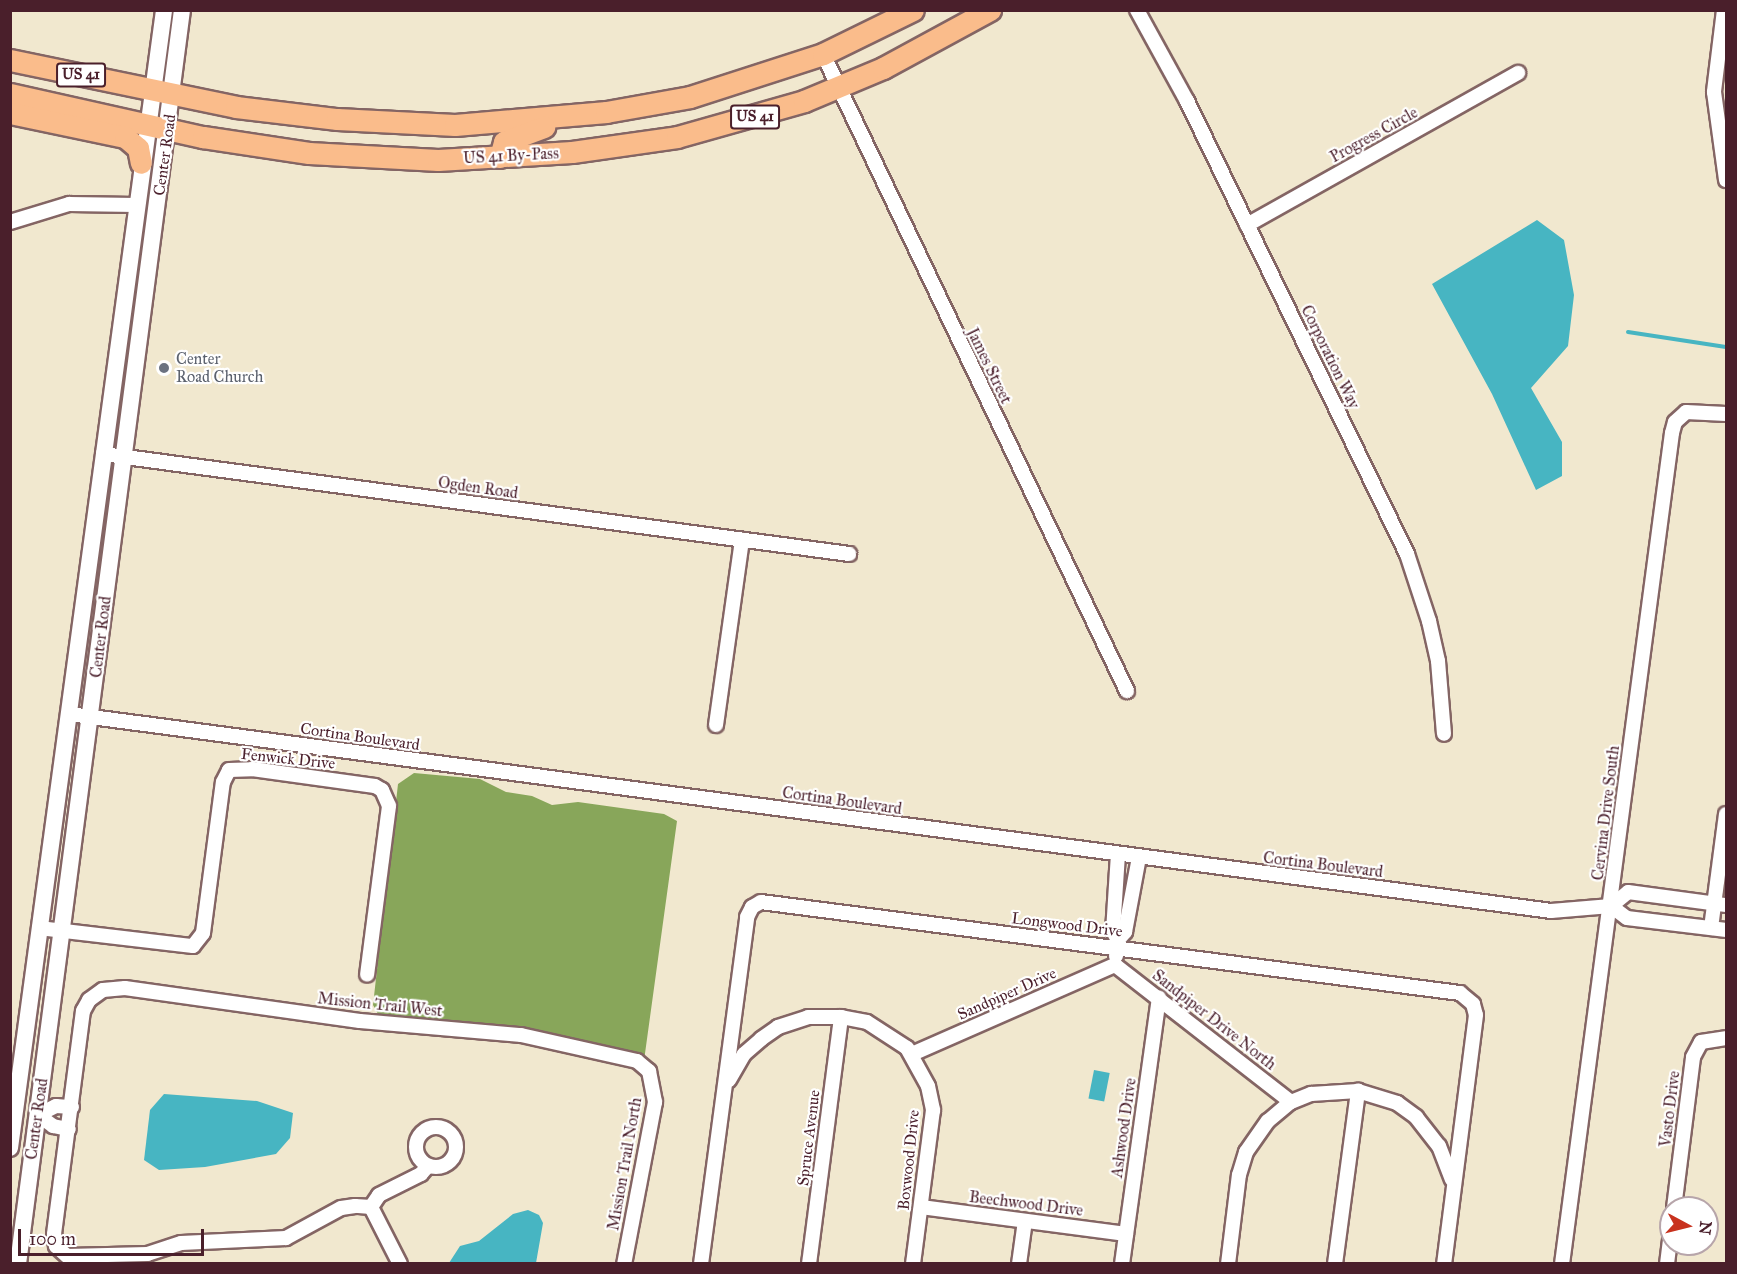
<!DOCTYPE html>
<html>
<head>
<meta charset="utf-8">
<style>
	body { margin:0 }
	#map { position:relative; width:1737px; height:1274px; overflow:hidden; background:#f1e8cf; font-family:"IM FELL Great Primer",serif }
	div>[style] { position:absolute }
	.forest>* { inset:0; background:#88a65a }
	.water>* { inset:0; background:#47b5c2; transform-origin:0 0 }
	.stream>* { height:4px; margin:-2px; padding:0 2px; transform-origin:2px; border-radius:2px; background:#47b5c2 }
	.roads { filter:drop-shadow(2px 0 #846564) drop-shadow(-2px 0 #846564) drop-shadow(0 2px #846564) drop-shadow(0 -2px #846564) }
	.minor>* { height:14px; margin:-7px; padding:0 7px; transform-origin:7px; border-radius:7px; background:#fff }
	.minor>.ring { margin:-7px; padding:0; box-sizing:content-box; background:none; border:14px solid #fff; border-radius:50% }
	.tertiary>* { height:16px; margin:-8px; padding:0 8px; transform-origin:8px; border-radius:8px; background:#fff }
	.primary>* { height:21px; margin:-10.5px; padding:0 10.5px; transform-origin:10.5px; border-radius:10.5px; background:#fabc8b }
	.dots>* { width:16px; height:16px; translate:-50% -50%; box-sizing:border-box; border:3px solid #fff; border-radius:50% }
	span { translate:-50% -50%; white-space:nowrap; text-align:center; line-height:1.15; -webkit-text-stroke:4.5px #fff; paint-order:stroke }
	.shield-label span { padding:2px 4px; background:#fff; border:2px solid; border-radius:4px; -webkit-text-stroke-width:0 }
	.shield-label { font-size:15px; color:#4a1f2b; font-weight:700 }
	.street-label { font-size:16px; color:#4a1f2b }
	.worship-label { font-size:16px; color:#5b616d }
	.left { translate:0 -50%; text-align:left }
	.frame { position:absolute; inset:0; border:12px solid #4a1f2b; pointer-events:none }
	.north { position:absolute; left:1659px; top:1196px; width:60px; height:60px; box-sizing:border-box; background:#fff; border:2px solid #b7a5aa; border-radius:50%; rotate:97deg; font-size:16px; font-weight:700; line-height:24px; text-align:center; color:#4a1f2b }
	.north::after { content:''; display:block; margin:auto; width:21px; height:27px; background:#c8321e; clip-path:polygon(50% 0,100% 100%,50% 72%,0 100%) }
	.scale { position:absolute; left:18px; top:1229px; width:186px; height:27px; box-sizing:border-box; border:3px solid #4a1f2b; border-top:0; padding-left:8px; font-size:18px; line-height:21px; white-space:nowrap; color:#4a1f2b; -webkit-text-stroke:4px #fff; paint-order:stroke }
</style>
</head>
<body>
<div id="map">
	<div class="forest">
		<i style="clip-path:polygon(414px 773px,480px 779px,506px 792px,532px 796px,552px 805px,578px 802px,664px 814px,677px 821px,643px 1068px,378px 1014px,373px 1005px,398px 784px)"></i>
	</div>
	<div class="water">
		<i style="clip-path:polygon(1537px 220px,1564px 240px,1574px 295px,1568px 346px,1531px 388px,1562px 442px,1562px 476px,1536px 490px,1492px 394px,1432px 284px)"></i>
		<i style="left:1094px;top:1070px;width:16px;height:29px;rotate:11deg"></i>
		<i style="clip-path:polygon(164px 1094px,257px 1101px,293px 1113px,290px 1138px,276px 1154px,205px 1167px,159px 1170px,144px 1160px,150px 1110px)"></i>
		<i style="clip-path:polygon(528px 1210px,539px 1215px,543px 1223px,536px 1263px,449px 1263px,460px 1246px,479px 1241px,513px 1214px)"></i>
	</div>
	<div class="stream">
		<i style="left:1628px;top:332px;width:99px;rotate:8.7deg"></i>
	</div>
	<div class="roads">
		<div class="minor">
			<i style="left:1137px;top:10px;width:104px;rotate:61.2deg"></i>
			<i style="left:1187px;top:101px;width:504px;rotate:64.1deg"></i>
			<i style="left:1407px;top:554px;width:71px;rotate:71.8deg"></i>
			<i style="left:1429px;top:621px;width:41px;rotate:77.3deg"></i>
			<i style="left:1438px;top:661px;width:73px;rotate:85.3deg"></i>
			<i style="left:1724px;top:10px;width:83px;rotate:97deg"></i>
			<i style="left:1714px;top:92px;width:89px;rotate:82.2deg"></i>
			<i style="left:823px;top:54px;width:706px;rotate:64.49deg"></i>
			<i style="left:10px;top:222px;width:62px;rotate:-17deg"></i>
			<i style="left:69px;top:204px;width:67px;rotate:0.9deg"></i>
			<i style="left:1247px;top:225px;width:311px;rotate:-29.3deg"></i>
			<i style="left:103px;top:454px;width:753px;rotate:7.63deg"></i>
			<i style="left:69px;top:714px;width:1495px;rotate:7.57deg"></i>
			<i style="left:1551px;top:911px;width:60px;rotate:-4.8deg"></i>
			<i style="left:1611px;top:906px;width:22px;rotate:-39deg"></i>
			<i style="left:1628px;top:892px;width:99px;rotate:7.6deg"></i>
			<i style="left:716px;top:725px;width:187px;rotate:-82deg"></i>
			<i style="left:1118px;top:854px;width:77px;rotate:93.7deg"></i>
			<i style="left:1113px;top:931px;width:10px;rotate:61deg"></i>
			<i style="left:1611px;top:906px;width:20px;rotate:37deg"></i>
			<i style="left:1627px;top:918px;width:100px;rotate:6.9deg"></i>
			<i style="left:39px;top:928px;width:155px;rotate:6.7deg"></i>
			<i style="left:193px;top:946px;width:16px;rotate:-52deg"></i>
			<i style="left:203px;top:933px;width:152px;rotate:-82.5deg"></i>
			<i style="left:223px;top:782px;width:13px;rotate:-63deg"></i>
			<i style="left:229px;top:770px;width:23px;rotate:-2deg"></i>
			<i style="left:252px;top:769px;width:124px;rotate:7.9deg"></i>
			<i style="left:375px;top:786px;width:8px;rotate:30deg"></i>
			<i style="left:382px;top:790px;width:17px;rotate:66deg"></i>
			<i style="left:389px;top:806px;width:170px;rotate:97.4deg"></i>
			<i style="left:1711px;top:928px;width:115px;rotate:-82.5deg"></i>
			<i style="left:1116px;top:956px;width:16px;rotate:-83deg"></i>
			<i style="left:1118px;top:940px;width:11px;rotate:-49deg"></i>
			<i style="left:1125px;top:932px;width:76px;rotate:-79.4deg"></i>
			<i style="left:1115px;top:965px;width:223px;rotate:37.9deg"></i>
			<i style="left:912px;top:1054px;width:222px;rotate:-23.7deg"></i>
			<i style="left:729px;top:1080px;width:30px;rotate:-60deg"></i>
			<i style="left:744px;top:1054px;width:23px;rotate:-41deg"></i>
			<i style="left:761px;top:1039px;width:21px;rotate:-35deg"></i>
			<i style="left:778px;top:1027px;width:32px;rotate:-18deg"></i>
			<i style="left:808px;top:1017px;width:33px"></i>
			<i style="left:841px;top:1017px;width:26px;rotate:11deg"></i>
			<i style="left:867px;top:1022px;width:48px;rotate:33deg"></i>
			<i style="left:907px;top:1048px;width:43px;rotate:61.1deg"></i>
			<i style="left:928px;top:1086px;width:25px;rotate:78deg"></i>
			<i style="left:933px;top:1110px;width:155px;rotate:97.4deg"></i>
			<i style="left:38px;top:1115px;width:20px;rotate:-27deg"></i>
			<i style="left:56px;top:1106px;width:16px;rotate:4deg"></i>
			<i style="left:38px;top:1115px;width:19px;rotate:36deg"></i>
			<i style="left:53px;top:1126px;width:16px;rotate:11deg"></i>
			<i class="ring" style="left:416px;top:1127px;width:26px;height:26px"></i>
			<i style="left:371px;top:1207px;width:14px;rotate:-56deg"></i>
			<i style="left:379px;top:1195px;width:47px;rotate:-26.6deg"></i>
			<i style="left:421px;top:1174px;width:11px;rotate:-49deg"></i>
			<i style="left:921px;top:1207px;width:207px;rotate:7.5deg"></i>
			<i style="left:1674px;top:1208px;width:152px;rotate:-82.8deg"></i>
			<i style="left:1693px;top:1057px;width:17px;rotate:-62deg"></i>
			<i style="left:1701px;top:1042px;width:25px;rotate:-9deg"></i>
			<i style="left:400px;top:1264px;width:64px;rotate:-117deg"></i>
			<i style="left:371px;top:1207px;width:16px;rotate:-176deg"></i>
			<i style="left:355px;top:1206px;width:14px;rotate:172deg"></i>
			<i style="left:341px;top:1208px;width:63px;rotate:151.4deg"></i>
			<i style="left:286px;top:1238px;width:105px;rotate:177.3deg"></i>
			<i style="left:181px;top:1243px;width:35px;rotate:162deg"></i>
			<i style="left:148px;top:1254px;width:81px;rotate:178.6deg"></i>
			<i style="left:67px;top:1256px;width:15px;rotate:-138deg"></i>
			<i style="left:56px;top:1246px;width:12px;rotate:-99deg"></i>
			<i style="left:54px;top:1234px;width:225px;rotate:-82.6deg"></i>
			<i style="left:83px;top:1011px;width:13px;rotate:-61deg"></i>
			<i style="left:89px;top:1000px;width:17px;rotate:-36deg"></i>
			<i style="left:103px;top:990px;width:22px;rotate:-5deg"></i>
			<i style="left:125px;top:988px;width:237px;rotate:8deg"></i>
			<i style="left:360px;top:1021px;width:162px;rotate:5deg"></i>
			<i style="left:521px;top:1035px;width:119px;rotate:12.6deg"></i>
			<i style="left:637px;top:1061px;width:16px;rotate:40deg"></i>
			<i style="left:649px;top:1071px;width:32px;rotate:79deg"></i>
			<i style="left:655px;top:1102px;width:165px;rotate:100.8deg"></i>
			<i style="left:701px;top:1264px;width:350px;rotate:-82.4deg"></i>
			<i style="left:747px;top:917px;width:11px;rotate:-63deg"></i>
			<i style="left:752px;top:907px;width:10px;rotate:-29deg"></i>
			<i style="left:761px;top:902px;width:705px;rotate:7.42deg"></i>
			<i style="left:1460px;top:993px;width:17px;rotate:40deg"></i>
			<i style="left:1473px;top:1004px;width:11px;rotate:75deg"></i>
			<i style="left:1476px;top:1015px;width:251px;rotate:97.3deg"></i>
			<i style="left:809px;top:1264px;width:249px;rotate:-82.6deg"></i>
			<i style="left:1019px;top:1264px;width:43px;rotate:-82.1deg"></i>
			<i style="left:1122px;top:1264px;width:269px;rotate:-82.1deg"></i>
			<i style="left:1228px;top:1264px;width:90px;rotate:-83deg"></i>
			<i style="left:1239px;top:1175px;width:24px;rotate:-73deg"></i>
			<i style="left:1246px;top:1152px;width:38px;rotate:-55deg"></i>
			<i style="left:1268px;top:1121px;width:30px;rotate:-40deg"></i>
			<i style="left:1291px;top:1102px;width:22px;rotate:-22deg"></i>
			<i style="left:1311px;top:1094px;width:47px;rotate:-3.7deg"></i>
			<i style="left:1358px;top:1091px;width:41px;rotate:17.1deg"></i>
			<i style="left:1397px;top:1103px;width:24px;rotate:36deg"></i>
			<i style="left:1416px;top:1117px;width:37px;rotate:52deg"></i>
			<i style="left:1439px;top:1146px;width:36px;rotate:69deg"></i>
			<i style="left:1335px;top:1264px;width:175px;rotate:-82.4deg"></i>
			<i style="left:1562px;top:1264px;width:838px;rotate:-82.46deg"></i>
			<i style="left:1672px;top:433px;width:11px;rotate:-75deg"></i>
			<i style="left:1675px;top:422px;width:15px;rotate:-42deg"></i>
			<i style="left:1686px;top:412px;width:40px;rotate:2.9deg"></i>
			<i style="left:1667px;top:1264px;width:31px;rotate:-83deg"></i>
		</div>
		<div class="tertiary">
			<i style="left:10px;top:1148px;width:1148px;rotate:-82.29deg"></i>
			<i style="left:18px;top:1264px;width:1265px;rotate:-82.55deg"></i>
		</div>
		<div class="primary">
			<i style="left:10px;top:60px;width:231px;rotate:11.7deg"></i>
			<i style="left:236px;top:107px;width:102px;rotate:6.8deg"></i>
			<i style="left:337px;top:119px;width:118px;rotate:2.9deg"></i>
			<i style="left:455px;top:125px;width:152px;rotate:-4.9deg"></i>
			<i style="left:606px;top:112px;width:85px;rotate:-10.1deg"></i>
			<i style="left:690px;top:97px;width:140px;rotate:-17.9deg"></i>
			<i style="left:823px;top:54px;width:100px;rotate:-26.1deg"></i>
			<i style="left:10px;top:94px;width:198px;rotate:12.6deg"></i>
			<i style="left:203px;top:137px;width:107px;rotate:8.6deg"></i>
			<i style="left:309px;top:153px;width:129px;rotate:3.1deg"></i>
			<i style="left:438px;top:160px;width:134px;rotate:-3.4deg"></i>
			<i style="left:572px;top:152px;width:106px;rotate:-8.1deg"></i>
			<i style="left:677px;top:137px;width:132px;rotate:-15.8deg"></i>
			<i style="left:804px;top:101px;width:86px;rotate:-22.7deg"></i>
			<i style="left:883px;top:68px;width:122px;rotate:-28.5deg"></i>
			<i style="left:10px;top:113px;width:117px;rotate:11.8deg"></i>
			<i style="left:125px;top:137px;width:17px;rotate:40deg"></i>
			<i style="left:138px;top:148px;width:15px;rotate:79deg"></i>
			<i style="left:500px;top:157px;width:16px;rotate:-75deg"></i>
			<i style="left:504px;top:142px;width:43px;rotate:-20.6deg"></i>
		</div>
	</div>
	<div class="dots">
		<i style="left:164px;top:368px;background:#6b7280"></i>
	</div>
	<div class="shield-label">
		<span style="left:81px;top:75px">US 41</span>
		<span style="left:755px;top:117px">US 41</span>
	</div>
	<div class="street-label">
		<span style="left:1374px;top:135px;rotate:-29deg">Progress Circle</span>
		<span style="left:165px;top:155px;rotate:-82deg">Center Road</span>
		<span style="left:511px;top:156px;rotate:-3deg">US 41 By-Pass</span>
		<span style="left:1330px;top:357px;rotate:64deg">Corporation Way</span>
		<span style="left:989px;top:366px;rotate:64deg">James Street</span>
		<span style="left:478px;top:488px;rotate:8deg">Ogden Road</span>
		<span style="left:101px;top:637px;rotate:-83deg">Center Road</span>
		<span style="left:360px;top:737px;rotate:8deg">Cortina Boulevard</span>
		<span style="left:288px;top:759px;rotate:6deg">Fenwick Drive</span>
		<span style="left:842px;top:801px;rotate:8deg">Cortina Boulevard</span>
		<span style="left:1606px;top:813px;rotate:-83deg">Cervina Drive South</span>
		<span style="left:1323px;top:865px;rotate:7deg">Cortina Boulevard</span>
		<span style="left:1067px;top:925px;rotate:7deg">Longwood Drive</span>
		<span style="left:1007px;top:994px;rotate:-24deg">Sandpiper Drive</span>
		<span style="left:380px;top:1005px;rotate:6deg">Mission Trail West</span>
		<span style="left:1214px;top:1020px;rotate:38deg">Sandpiper Drive North</span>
		<span style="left:1670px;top:1109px;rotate:-83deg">Vasto Drive</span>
		<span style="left:37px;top:1119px;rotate:-82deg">Center Road</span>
		<span style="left:1124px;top:1128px;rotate:-82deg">Ashwood Drive</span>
		<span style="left:809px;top:1138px;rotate:-83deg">Spruce Avenue</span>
		<span style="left:909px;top:1160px;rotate:-84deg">Boxwood Drive</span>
		<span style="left:625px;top:1164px;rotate:-80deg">Mission Trail North</span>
		<span style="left:1026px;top:1204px;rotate:7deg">Beechwood Drive</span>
	</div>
	<div class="worship-label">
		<span class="left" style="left:176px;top:368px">Center<br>Road Church</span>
	</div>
	<div class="frame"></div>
	<div class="north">N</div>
	<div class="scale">100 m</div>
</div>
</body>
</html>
